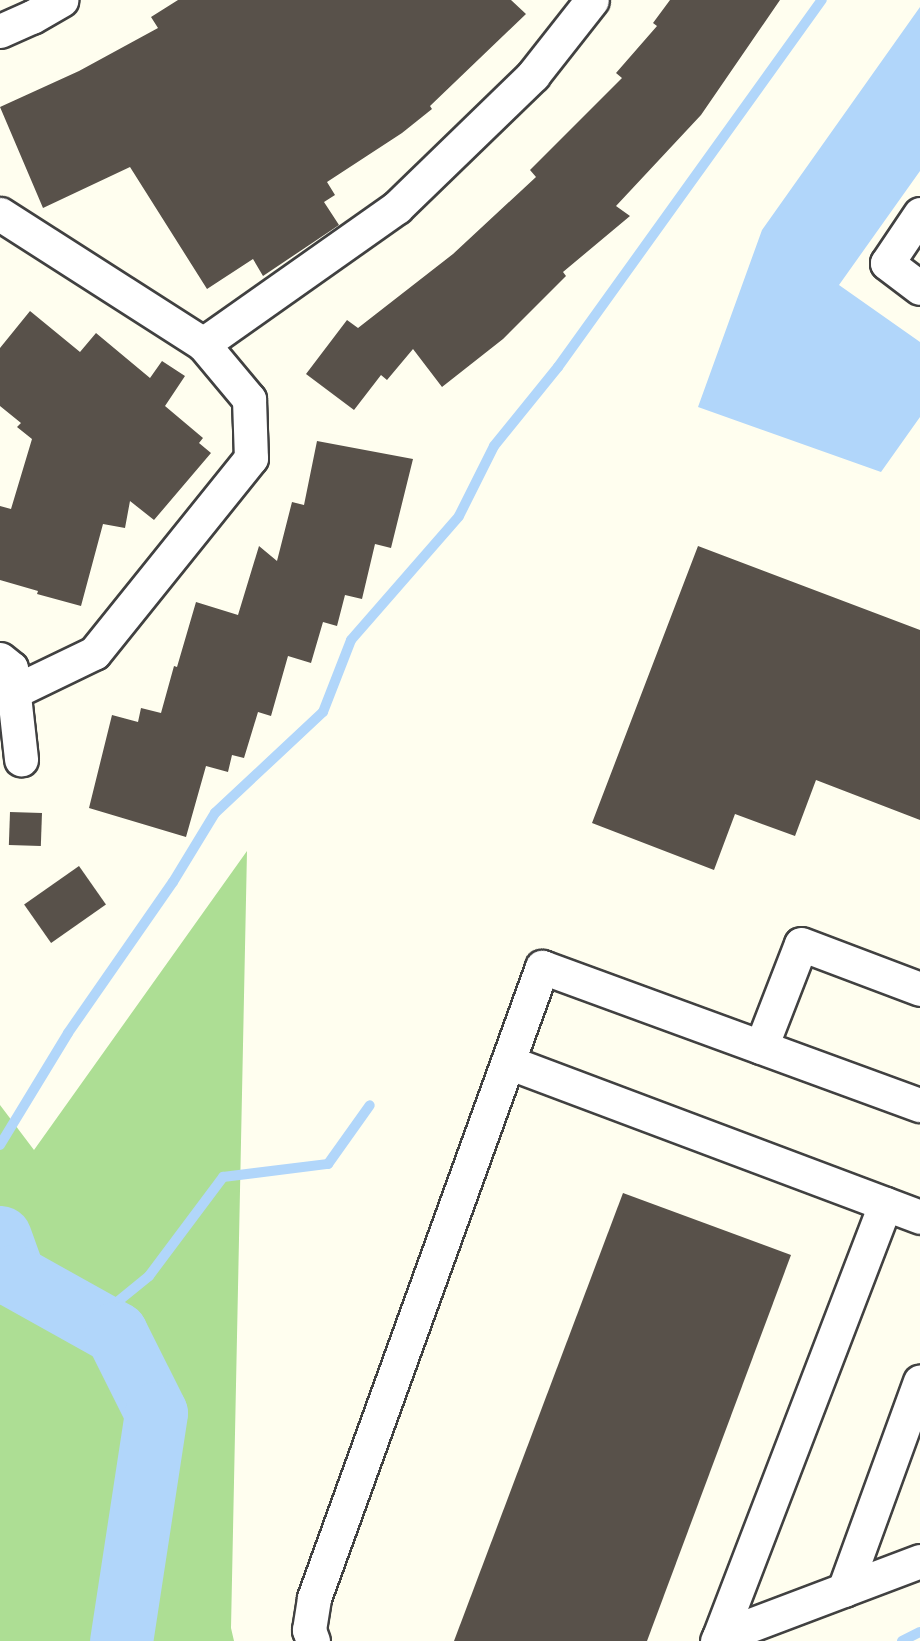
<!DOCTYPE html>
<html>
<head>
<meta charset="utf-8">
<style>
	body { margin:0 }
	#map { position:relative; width:920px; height:1641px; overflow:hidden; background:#fffeef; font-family:"Crimson Pro",serif }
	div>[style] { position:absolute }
	.forest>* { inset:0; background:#adde94 }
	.water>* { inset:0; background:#b1d6fa }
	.stream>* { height:10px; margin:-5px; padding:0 5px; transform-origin:5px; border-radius:5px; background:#b1d6fa }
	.river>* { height:63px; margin:-31.5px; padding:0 31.5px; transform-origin:31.5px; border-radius:31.5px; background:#b1d6fa }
	.building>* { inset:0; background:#58514a; transform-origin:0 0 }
	.roads { filter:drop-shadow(2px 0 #414141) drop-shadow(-2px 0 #414141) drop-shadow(0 2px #414141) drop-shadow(0 -2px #414141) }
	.minor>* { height:33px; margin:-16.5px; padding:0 16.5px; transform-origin:16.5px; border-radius:16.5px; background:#fff }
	span { translate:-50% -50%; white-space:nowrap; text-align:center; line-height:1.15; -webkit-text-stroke:6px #fff; paint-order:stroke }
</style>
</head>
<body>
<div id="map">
	<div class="forest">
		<i style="clip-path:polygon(247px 851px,231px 1628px,234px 1641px,0 1641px,0 1105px,34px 1150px)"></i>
	</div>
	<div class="water">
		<i style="clip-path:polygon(920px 7px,920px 171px,839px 285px,920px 342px,920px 417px,881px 472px,698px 407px,762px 230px)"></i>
	</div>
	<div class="stream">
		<i style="left:0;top:1145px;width:131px;rotate:-58.7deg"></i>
		<i style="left:68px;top:1033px;width:184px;rotate:-55.2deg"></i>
		<i style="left:173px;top:882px;width:81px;rotate:-58.7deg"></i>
		<i style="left:215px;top:813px;width:148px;rotate:-43.1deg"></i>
		<i style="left:323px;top:712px;width:77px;rotate:-68.7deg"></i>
		<i style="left:351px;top:640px;width:164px;rotate:-48.9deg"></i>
		<i style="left:459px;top:516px;width:78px;rotate:-63.4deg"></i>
		<i style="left:494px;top:446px;width:102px;rotate:-51deg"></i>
		<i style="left:558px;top:367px;width:452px;rotate:-54.3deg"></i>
		<i style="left:95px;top:1320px;width:70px;rotate:-39.2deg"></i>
		<i style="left:149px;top:1276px;width:124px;rotate:-53.2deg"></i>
		<i style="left:223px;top:1177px;width:106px;rotate:-7.1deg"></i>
		<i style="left:328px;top:1164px;width:72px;rotate:-54.6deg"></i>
		<i style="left:902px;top:1641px;width:20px;rotate:-27deg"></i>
	</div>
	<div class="river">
		<i style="left:0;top:1237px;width:41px;rotate:70.3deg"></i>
		<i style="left:14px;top:1276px;width:117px;rotate:29.2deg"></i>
		<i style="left:116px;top:1333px;width:89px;rotate:63.4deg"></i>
		<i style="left:156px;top:1413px;width:231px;rotate:98.7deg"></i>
	</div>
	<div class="building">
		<i style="clip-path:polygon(178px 0,511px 0,526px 14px,430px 106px,432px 109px,402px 133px,327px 182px,335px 195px,324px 202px,339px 225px,263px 276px,253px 259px,207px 289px,130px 167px,43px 208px,0 107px,79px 71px,158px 28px,151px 17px)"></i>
		<i style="clip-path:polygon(670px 0,780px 0,701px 115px,616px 206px,630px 216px,563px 272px,566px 276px,503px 339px,442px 387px,413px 349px,387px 380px,381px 375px,354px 410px,306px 374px,347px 320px,358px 328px,453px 254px,536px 177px,530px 170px,622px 78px,616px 73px,657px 26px,653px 23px)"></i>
		<i style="clip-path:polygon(30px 311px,80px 352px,96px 333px,150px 378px,162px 361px,185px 376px,165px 406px,203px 438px,199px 443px,211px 453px,154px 520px,130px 501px,125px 528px,103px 524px,81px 606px,37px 594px,38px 591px,0 580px,0 506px,11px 509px,32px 439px,17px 427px,21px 423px,0 406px,0 348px)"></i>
		<i style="clip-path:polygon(317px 441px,413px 459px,391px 548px,375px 544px,362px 599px,345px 595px,337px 626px,323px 622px,311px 663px,288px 656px,271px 716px,258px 712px,244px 758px,232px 755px,228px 772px,206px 766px,186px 837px,89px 808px,112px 715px,138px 722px,141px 708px,161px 713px,174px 666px,177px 667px,196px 602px,238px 615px,259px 546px,277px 561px,292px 502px,304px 505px)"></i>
		<i style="clip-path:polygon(698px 546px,920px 630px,920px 820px,816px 780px,795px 836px,735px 814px,714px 870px,592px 823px)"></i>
		<i style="left:10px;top:812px;width:32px;height:33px;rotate:2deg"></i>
		<i style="left:79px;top:866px;width:47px;height:67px;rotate:55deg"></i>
		<i style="clip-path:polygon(623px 1193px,791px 1255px,647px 1641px,454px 1641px)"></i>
	</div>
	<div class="roads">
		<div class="minor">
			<i style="left:0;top:31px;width:35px;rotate:-24deg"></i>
			<i style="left:32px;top:17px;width:34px;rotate:-30deg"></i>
			<i style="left:0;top:214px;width:241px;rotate:32.6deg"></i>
			<i style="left:203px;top:344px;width:72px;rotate:50.1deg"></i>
			<i style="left:249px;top:399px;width:59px;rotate:88.1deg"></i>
			<i style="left:251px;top:458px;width:250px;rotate:128.8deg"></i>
			<i style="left:94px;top:653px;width:90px;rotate:154.3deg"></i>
			<i style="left:920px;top:214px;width:59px;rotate:124deg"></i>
			<i style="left:887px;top:263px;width:41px;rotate:37.1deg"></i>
			<i style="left:203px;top:344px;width:237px;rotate:-35.2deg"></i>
			<i style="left:397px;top:207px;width:190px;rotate:-44.1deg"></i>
			<i style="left:533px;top:75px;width:95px;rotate:-51.8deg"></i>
			<i style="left:0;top:659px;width:14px;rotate:39deg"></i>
			<i style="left:11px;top:668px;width:92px;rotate:83.7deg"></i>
			<i style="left:761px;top:1047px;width:110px;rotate:-68.8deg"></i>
			<i style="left:801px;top:944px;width:127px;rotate:20.7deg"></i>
			<i style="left:508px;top:1062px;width:440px;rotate:20.6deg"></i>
			<i style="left:844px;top:1590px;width:222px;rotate:-70deg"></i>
			<i style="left:719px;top:1637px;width:464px;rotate:-69deg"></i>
			<i style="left:313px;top:1641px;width:12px;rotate:-110deg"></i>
			<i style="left:309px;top:1630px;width:32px;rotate:-81deg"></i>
			<i style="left:314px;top:1598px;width:671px;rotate:-70.13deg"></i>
			<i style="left:542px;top:967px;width:402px;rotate:20.1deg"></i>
			<i style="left:717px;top:1641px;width:4px;rotate:-63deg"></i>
			<i style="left:719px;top:1637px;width:215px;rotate:-20.7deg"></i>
		</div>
	</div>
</div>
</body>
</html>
